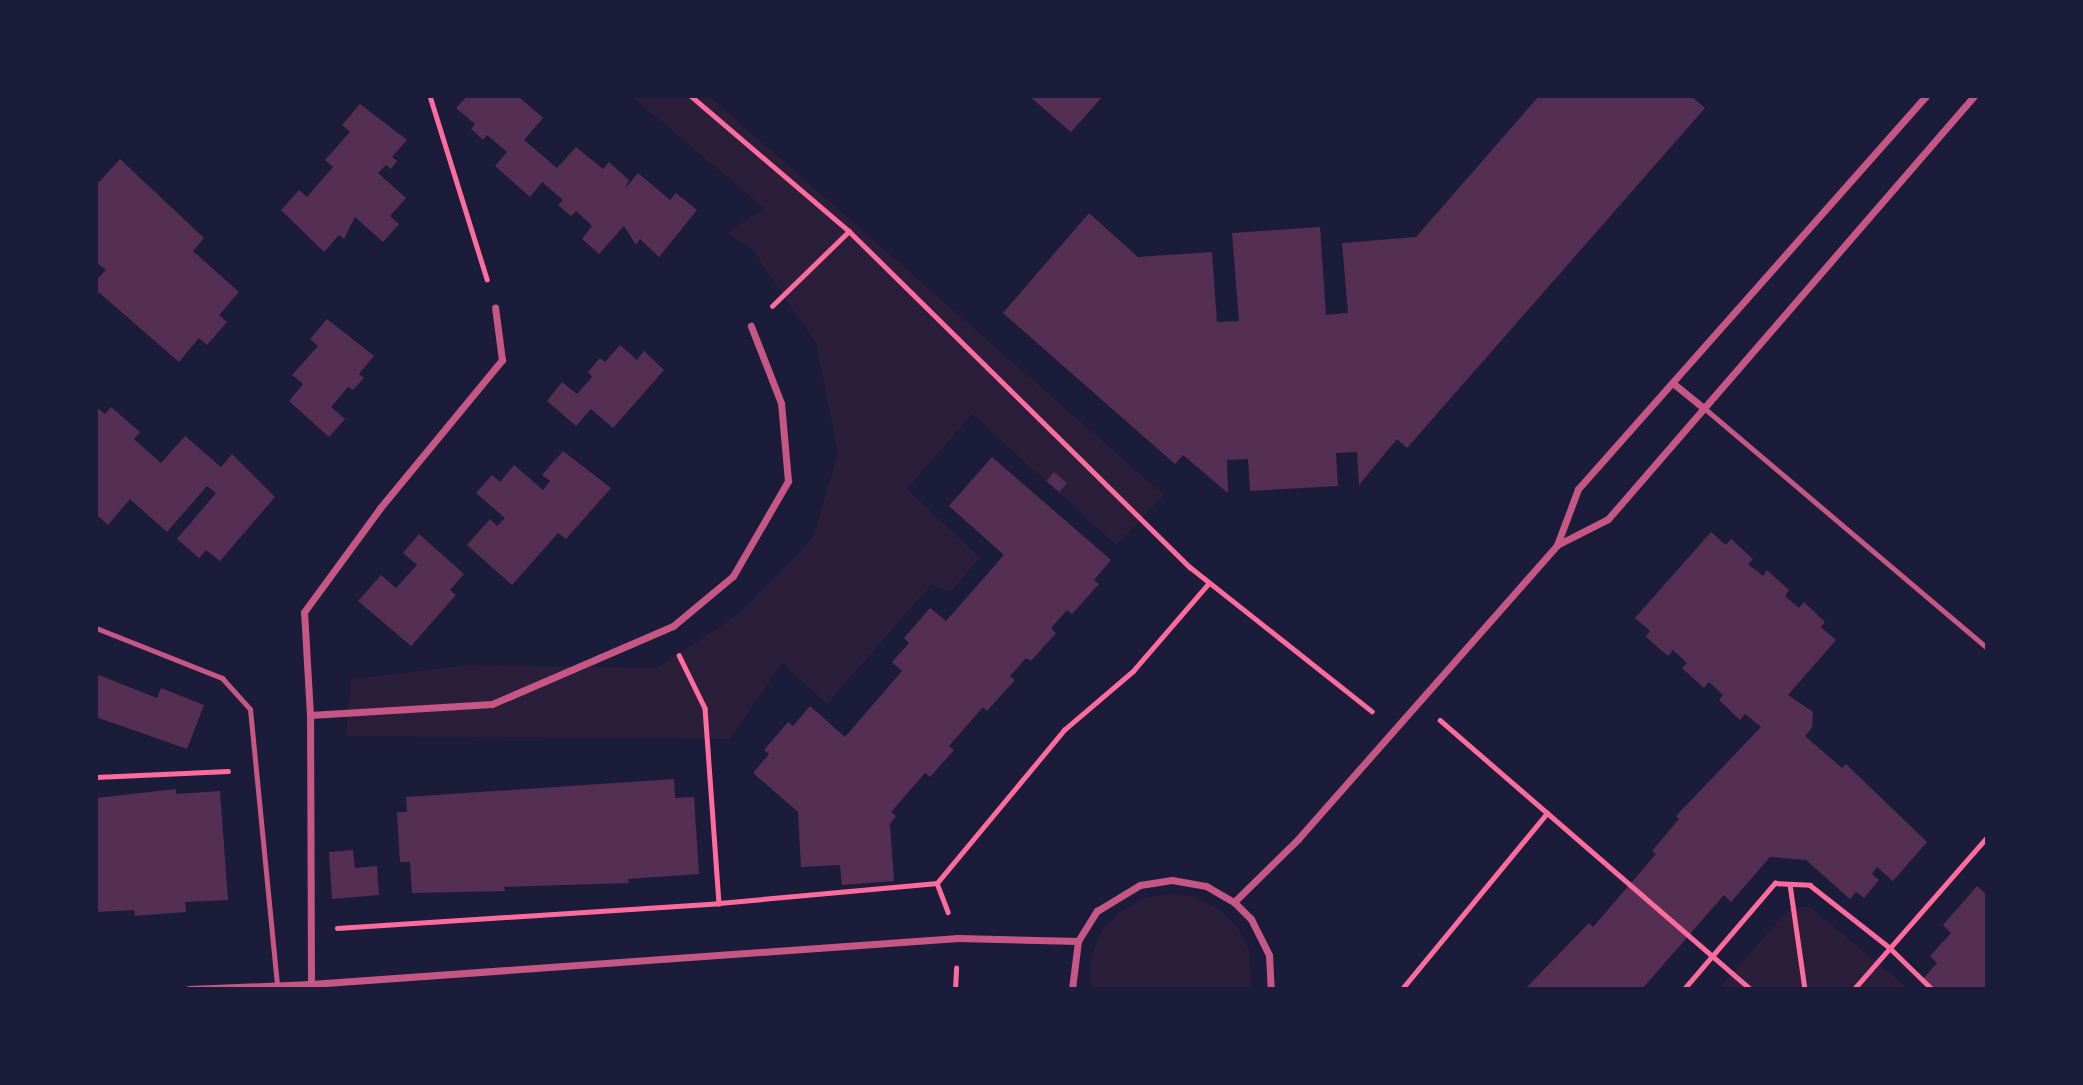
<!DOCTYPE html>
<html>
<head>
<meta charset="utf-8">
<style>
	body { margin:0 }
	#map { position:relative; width:2083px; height:1085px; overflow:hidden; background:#1b1b3a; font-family:"IBM Plex Sans",sans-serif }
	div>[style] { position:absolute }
	.green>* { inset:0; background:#2a1e3b }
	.building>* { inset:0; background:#542f53; transform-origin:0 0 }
	.path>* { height:4.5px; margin:-2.25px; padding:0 2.25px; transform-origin:2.25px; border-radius:2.25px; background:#ff6b9d }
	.service>* { height:5px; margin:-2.5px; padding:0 2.5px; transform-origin:2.5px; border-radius:2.5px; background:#c65784 }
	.minor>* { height:7px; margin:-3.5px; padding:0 3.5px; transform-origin:3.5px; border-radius:3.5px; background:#c65784 }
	span { translate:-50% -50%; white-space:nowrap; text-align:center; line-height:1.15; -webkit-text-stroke:7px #1b1b3a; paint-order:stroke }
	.frame { position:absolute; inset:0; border:98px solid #1b1b3a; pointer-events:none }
</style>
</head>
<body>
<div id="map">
	<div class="green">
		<i style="clip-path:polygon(631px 96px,709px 96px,1164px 495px,1116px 545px,972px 414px,907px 489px,980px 558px,950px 592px,931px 585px,827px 704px,782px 663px,730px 739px,346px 736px,351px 679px,468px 665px,657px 668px,739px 614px,813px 537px,838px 453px,816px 343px,751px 248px,727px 233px,764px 208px)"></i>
		<i style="clip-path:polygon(1170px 894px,1196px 897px,1220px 910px,1238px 928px,1250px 952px,1251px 989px,1091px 989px,1091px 957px,1102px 931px,1121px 911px,1144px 898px)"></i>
		<i style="clip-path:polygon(1791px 907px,1810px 907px,1909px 989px,1718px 989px)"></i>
	</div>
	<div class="building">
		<i style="clip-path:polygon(467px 96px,518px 96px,543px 118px,524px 140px,557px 168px,576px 147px,603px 169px,609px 162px,629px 180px,625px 189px,638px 173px,670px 200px,676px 193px,697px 210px,659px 257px,640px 239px,636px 245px,624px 226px,599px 254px,582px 239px,592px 226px,576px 211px,571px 216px,558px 205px,563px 200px,542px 182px,530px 197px,495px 166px,507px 152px,487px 135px,483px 140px,471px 129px,475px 124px,456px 108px)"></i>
		<i style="clip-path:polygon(1029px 96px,1103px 96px,1071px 132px)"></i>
		<i style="clip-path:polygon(1539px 96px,1691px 96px,1705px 108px,1407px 448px,1397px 439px,1359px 485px,1357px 452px,1336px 453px,1338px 486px,1250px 491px,1248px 459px,1227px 460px,1228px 493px,1183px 455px,1175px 464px,1003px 313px,1089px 213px,1138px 257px,1212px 252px,1217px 322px,1239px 321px,1232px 233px,1320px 227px,1326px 315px,1348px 313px,1342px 243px,1416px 237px)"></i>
		<i style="clip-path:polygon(360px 104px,407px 140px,392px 157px,397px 161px,391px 169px,386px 165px,378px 173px,406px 198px,390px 216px,399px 224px,383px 242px,355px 217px,344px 239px,339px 235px,324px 252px,281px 210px,299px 190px,307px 197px,333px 167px,325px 160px,350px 132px,342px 125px)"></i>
		<i style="clip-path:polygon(120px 159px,204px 238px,193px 251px,239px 292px,219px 315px,227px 322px,207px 345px,199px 338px,179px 362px,96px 290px,96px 280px,106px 270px,96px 262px,96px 180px,99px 182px)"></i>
		<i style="clip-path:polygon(327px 319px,374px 356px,359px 374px,364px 378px,353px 390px,348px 387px,331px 407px,345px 419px,329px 437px,289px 401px,303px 384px,292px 375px,318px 346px,310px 339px)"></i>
		<i style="clip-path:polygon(620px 345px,637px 360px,644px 351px,664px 370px,613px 428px,591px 409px,576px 426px,547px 401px,562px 382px,577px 394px,592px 377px,588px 372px,600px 358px,605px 362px)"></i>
		<i style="clip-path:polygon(96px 407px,105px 414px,111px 407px,140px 432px,134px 439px,161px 463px,185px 436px,221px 467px,232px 454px,275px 497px,220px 561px,206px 550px,199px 558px,177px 539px,216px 493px,207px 486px,167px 532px,130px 499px,108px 525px,96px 514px)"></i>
		<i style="clip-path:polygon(563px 451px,611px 488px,566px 539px,558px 533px,512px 585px,467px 545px,490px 519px,497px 526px,505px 518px,476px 493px,492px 475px,500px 482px,514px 465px,543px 490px,550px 481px,542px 475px)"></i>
		<i style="clip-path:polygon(992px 457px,1111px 560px,1094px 580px,1099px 584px,1072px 614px,1067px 610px,1051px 628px,1056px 633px,1031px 661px,1026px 658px,1010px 676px,1015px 680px,987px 711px,983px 707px,949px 746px,954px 750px,930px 777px,925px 773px,891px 812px,896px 816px,890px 824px,894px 881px,842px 885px,840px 865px,801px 867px,798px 812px,753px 773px,769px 754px,764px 750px,788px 722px,793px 726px,810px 706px,845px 737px,902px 671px,892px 662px,909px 643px,904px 638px,930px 608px,946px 621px,1004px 555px,949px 506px)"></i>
		<i style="left:1054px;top:472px;width:17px;height:12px;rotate:40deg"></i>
		<i style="clip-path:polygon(1711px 532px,1726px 545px,1731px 539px,1753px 559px,1748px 564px,1763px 576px,1767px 570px,1789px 590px,1785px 596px,1799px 608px,1804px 602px,1825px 622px,1821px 627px,1836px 640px,1788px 695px,1813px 712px,1812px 728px,1805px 736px,1842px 768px,1846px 764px,1927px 842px,1893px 881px,1877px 867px,1872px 874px,1879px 880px,1864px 898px,1856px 892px,1850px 899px,1806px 860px,1770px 857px,1731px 902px,1724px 895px,1642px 989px,1525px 989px,1589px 923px,1593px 927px,1656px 854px,1652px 851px,1679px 819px,1676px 816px,1761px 727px,1745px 714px,1740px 720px,1719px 700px,1723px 695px,1709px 682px,1704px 688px,1682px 668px,1687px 663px,1673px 650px,1668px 656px,1646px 637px,1650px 631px,1635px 618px)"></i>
		<i style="clip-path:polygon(419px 534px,464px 574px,450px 590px,456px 595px,411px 646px,358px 601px,381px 575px,396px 588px,417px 565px,403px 553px)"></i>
		<i style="clip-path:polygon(96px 674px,157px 698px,161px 688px,204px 705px,187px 749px,96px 717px)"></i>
		<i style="clip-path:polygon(674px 779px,675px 798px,694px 797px,699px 874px,628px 879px,629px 883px,504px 887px,505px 891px,412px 893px,410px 862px,400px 862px,397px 812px,407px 812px,406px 797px)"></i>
		<i style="clip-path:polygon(176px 789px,176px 794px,220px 791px,228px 900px,185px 902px,186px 912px,135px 916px,134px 910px,96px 912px,96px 798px)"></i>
		<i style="clip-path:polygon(353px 850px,355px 868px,377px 866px,379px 895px,332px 899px,329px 852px)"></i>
		<i style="clip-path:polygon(1977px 886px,1987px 895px,1987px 989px,1934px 989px,1923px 979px,1937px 963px,1930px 956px,1951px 933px,1943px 925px)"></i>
	</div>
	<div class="path">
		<i style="left:430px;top:96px;width:192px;rotate:72.7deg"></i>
		<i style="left:691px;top:96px;width:208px;rotate:40.5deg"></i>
		<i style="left:849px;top:231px;width:479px;rotate:44.6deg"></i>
		<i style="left:1190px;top:567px;width:232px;rotate:38.4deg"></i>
		<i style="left:772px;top:306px;width:107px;rotate:-44.2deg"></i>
		<i style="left:679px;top:655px;width:59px;rotate:63.9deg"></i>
		<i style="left:705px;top:708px;width:196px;rotate:85.9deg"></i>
		<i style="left:1440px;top:720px;width:411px;rotate:40.9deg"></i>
		<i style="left:96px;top:777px;width:132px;rotate:-2.6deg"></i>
		<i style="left:937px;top:883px;width:31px;rotate:69deg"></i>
		<i style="left:1790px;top:884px;width:106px;rotate:81.9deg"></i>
		<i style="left:337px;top:928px;width:383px;rotate:-3.7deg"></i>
		<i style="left:719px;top:903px;width:219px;rotate:-5.2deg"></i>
		<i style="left:937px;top:883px;width:199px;rotate:-50.3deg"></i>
		<i style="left:1064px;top:730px;width:91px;rotate:-40.5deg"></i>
		<i style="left:1133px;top:671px;width:116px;rotate:-49.2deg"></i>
		<i style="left:955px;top:989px;width:21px;rotate:-87deg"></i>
		<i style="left:1402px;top:989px;width:228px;rotate:-50.5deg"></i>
		<i style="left:1684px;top:989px;width:140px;rotate:-49.4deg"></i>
		<i style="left:1775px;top:883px;width:35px;rotate:3deg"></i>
		<i style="left:1810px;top:885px;width:102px;rotate:38.2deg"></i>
		<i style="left:1890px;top:948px;width:59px;rotate:44.3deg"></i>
		<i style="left:1854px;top:989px;width:202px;rotate:-48.8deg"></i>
	</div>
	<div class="service">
		<i style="left:1704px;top:408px;width:371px;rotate:40.3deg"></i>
		<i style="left:96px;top:628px;width:136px;rotate:21.6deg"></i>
		<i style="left:222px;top:678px;width:42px;rotate:47.9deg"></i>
		<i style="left:250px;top:709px;width:278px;rotate:84.4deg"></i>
	</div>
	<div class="minor">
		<i style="left:1674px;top:384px;width:38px;rotate:39deg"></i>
		<i style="left:1557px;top:545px;width:57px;rotate:-27deg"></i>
		<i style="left:1608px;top:519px;width:559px;rotate:-49.13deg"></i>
		<i style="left:310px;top:715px;width:182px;rotate:-3.5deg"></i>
		<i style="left:492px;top:704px;width:197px;rotate:-23.3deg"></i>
		<i style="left:673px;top:626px;width:78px;rotate:-39.8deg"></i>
		<i style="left:733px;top:576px;width:110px;rotate:-59.9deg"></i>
		<i style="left:788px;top:481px;width:78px;rotate:-95.1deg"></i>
		<i style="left:781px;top:403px;width:83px;rotate:-111.3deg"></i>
		<i style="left:1234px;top:902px;width:90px;rotate:-44.5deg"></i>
		<i style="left:1298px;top:839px;width:392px;rotate:-48.6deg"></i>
		<i style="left:1557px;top:545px;width:60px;rotate:-69.4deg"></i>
		<i style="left:1578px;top:489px;width:525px;rotate:-48.48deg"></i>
		<i style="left:311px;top:984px;width:269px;rotate:-90.2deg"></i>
		<i style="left:310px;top:715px;width:103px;rotate:-93.3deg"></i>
		<i style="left:304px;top:612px;width:129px;rotate:-53.8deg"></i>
		<i style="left:380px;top:508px;width:192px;rotate:-50.5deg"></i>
		<i style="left:502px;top:360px;width:53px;rotate:-97.5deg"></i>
		<i style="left:189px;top:989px;width:122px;rotate:-2.3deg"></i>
		<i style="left:311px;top:984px;width:649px;rotate:-4.07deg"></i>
		<i style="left:958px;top:938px;width:120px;rotate:1.4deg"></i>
		<i style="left:1072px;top:989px;width:48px;rotate:-82.9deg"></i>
		<i style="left:1078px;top:941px;width:36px;rotate:-58deg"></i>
		<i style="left:1097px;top:911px;width:50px;rotate:-31.2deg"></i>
		<i style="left:1140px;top:885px;width:32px;rotate:-9deg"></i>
		<i style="left:1172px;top:880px;width:35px;rotate:10deg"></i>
		<i style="left:1206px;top:886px;width:32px;rotate:30deg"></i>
		<i style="left:1234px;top:902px;width:24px;rotate:45deg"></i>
		<i style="left:1251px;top:919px;width:40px;rotate:63.4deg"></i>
		<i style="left:1269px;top:955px;width:34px;rotate:87deg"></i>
	</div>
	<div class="frame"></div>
</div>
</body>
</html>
